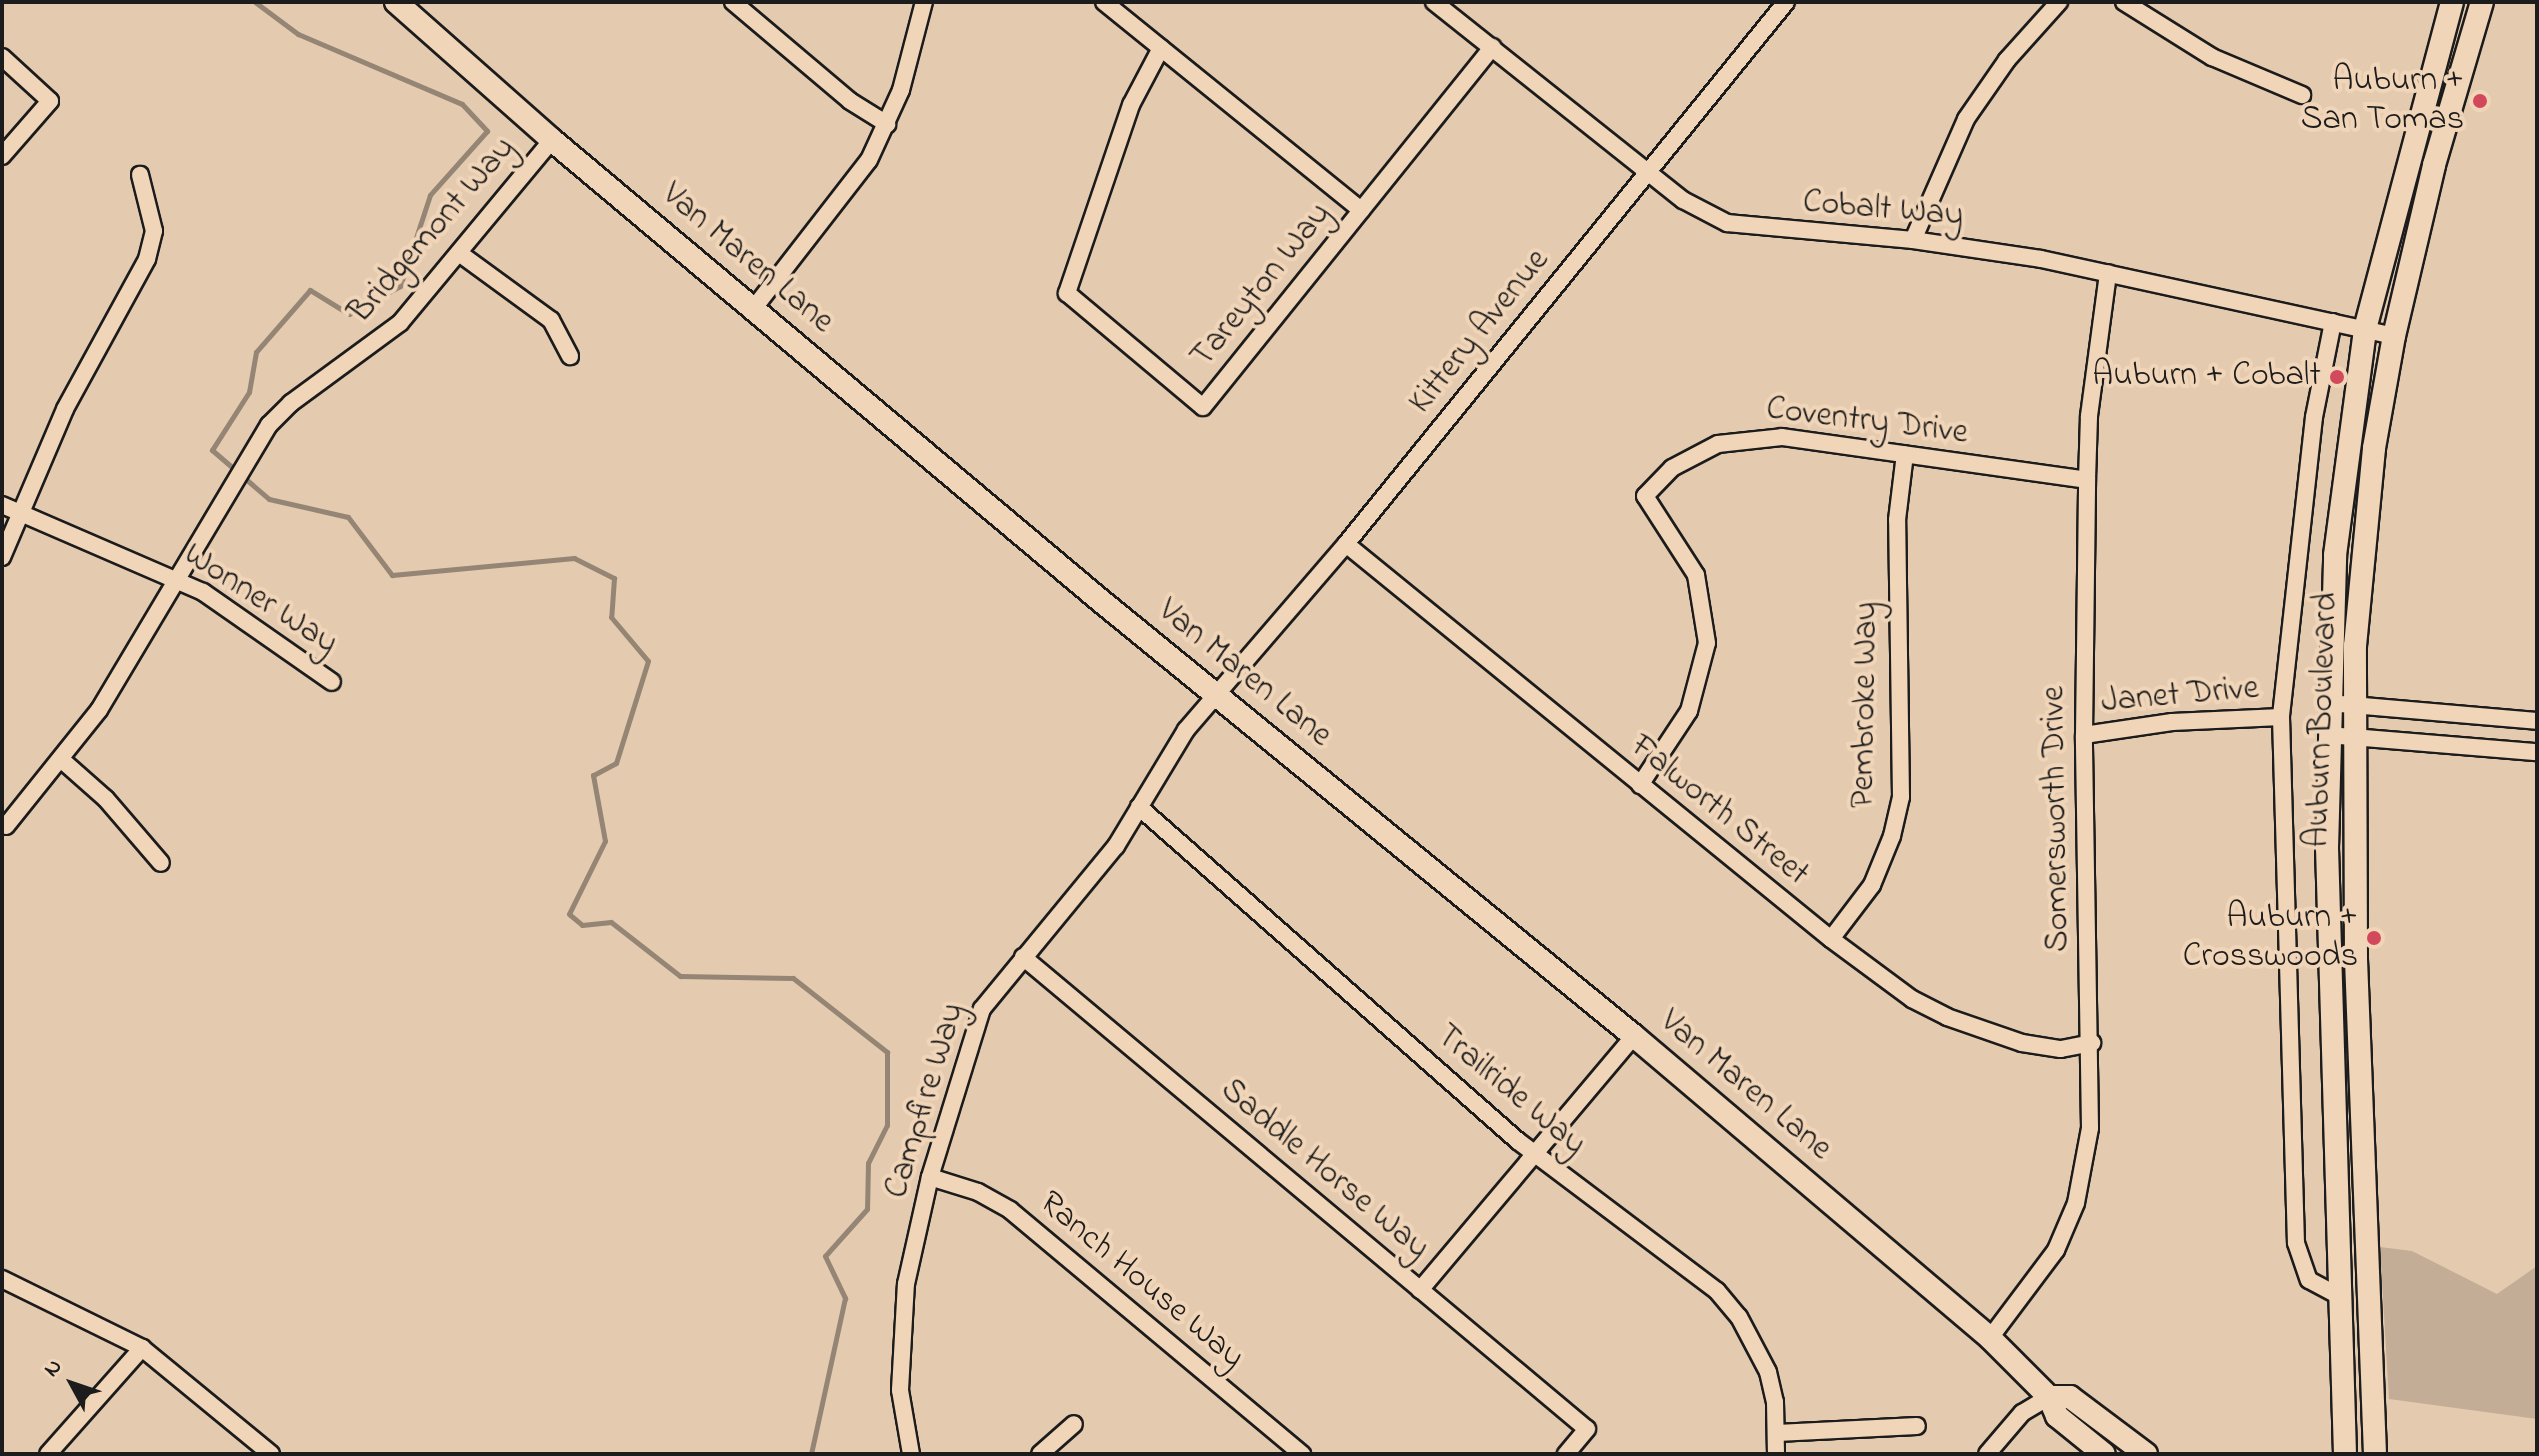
<!DOCTYPE html>
<html>
<head>
<meta charset="utf-8">
<style>
	body { margin:0 }
	#map { position:relative; width:2539px; height:1456px; overflow:hidden; background:#e4caaf; font-family:"Indie Flower",sans-serif }
	div>[style] { position:absolute }
	.green>* { inset:0; background:#c3ad96 }
	.stream>* { height:5px; margin:-2.5px; padding:0 2.5px; transform-origin:2.5px; border-radius:2.5px; background:#958574 }
	.roads { filter:drop-shadow(2px 0 #1c1c1c) drop-shadow(-2px 0 #1c1c1c) drop-shadow(0 2px #1c1c1c) drop-shadow(0 -2px #1c1c1c) }
	.street>* { height:16px; margin:-8px; padding:0 8px; transform-origin:8px; border-radius:8px; background:#f1d5b8 }
	.secondary>* { height:22px; margin:-11px; padding:0 11px; transform-origin:11px; border-radius:11px; background:#f1d5b8 }
	.dots>* { width:22px; height:22px; translate:-50% -50%; box-sizing:border-box; border:4px solid #f1d5b8; border-radius:50% }
	span { translate:-50% -50%; white-space:nowrap; text-align:center; line-height:1.15; -webkit-text-stroke:8px #f1d5b8; paint-order:stroke }
	.poi-label { font-size:34px; color:#1c1c1c }
	.right { translate:-100% -50%; text-align:right }
	.street-label { font-size:34px; color:#1c1c1c }
	.frame { position:absolute; inset:0; border:4px solid #1c1c1c; pointer-events:none }
	.north { position:absolute; left:32px; top:1344px; width:80px; height:80px; -webkit-text-stroke:6px #f1d5b8; paint-order:stroke; rotate:310deg; font-size:22px; font-weight:700; line-height:32px; text-align:center; color:#1c1c1c }
	.north::after { content:''; display:block; margin:auto; width:28px; height:36px; background:#1c1c1c; clip-path:polygon(50% 0,100% 100%,50% 72%,0 100%) }
</style>
</head>
<body>
<div id="map">
	<div class="green">
		<i style="clip-path:polygon(2380px 1247px,2412px 1251px,2497px 1294px,2537px 1266px,2537px 1419px,2389px 1399px)"></i>
	</div>
	<div class="stream">
		<i style="left:255px;top:2px;width:54px;rotate:36.7deg"></i>
		<i style="left:298px;top:34px;width:178px;rotate:23.1deg"></i>
		<i style="left:462px;top:104px;width:37px;rotate:47deg"></i>
		<i style="left:487px;top:131px;width:86px;rotate:131.7deg"></i>
		<i style="left:430px;top:195px;width:96px;rotate:108.2deg"></i>
		<i style="left:400px;top:286px;width:58px;rotate:151.2deg"></i>
		<i style="left:349px;top:314px;width:46px;rotate:-148.4deg"></i>
		<i style="left:310px;top:290px;width:82px;rotate:131.1deg"></i>
		<i style="left:256px;top:352px;width:41px;rotate:99.9deg"></i>
		<i style="left:249px;top:392px;width:69px;rotate:122.5deg"></i>
		<i style="left:212px;top:450px;width:75px;rotate:40.7deg"></i>
		<i style="left:269px;top:499px;width:81px;rotate:12.8deg"></i>
		<i style="left:348px;top:517px;width:73px;rotate:52.8deg"></i>
		<i style="left:392px;top:575px;width:183px;rotate:-5.3deg"></i>
		<i style="left:574px;top:558px;width:45px;rotate:26.6deg"></i>
		<i style="left:614px;top:578px;width:39px;rotate:94deg"></i>
		<i style="left:611px;top:617px;width:57px;rotate:49.9deg"></i>
		<i style="left:648px;top:661px;width:107px;rotate:107.4deg"></i>
		<i style="left:616px;top:763px;width:26px;rotate:152deg"></i>
		<i style="left:593px;top:775px;width:67px;rotate:79.7deg"></i>
		<i style="left:605px;top:841px;width:81px;rotate:116.3deg"></i>
		<i style="left:569px;top:914px;width:17px;rotate:40deg"></i>
		<i style="left:582px;top:925px;width:29px;rotate:-6deg"></i>
		<i style="left:611px;top:922px;width:88px;rotate:38deg"></i>
		<i style="left:680px;top:976px;width:113px;rotate:1deg"></i>
		<i style="left:793px;top:978px;width:120px;rotate:38.2deg"></i>
		<i style="left:887px;top:1052px;width:73px;rotate:90deg"></i>
		<i style="left:887px;top:1125px;width:42px;rotate:116.6deg"></i>
		<i style="left:868px;top:1163px;width:46px;rotate:91.2deg"></i>
		<i style="left:867px;top:1209px;width:63px;rotate:131.8deg"></i>
		<i style="left:825px;top:1256px;width:47px;rotate:64.5deg"></i>
		<i style="left:845px;top:1298px;width:160px;rotate:102.3deg"></i>
	</div>
	<div class="roads">
		<div class="street">
			<i style="left:733px;top:2px;width:153px;rotate:40.2deg"></i>
			<i style="left:850px;top:101px;width:44px;rotate:31.9deg"></i>
			<i style="left:1104px;top:2px;width:331px;rotate:39deg"></i>
			<i style="left:1434px;top:2px;width:318px;rotate:38.5deg"></i>
			<i style="left:1683px;top:200px;width:50px;rotate:27.6deg"></i>
			<i style="left:1727px;top:223px;width:187px;rotate:5.2deg"></i>
			<i style="left:1913px;top:240px;width:129px;rotate:8.4deg"></i>
			<i style="left:2041px;top:259px;width:361px;rotate:12.3deg"></i>
			<i style="left:2124px;top:2px;width:104px;rotate:32deg"></i>
			<i style="left:2212px;top:57px;width:98px;rotate:22.9deg"></i>
			<i style="left:1161px;top:48px;width:64px;rotate:117.8deg"></i>
			<i style="left:1131px;top:105px;width:199px;rotate:108.8deg"></i>
			<i style="left:1067px;top:293px;width:177px;rotate:40deg"></i>
			<i style="left:1203px;top:407px;width:462px;rotate:-51.2deg"></i>
			<i style="left:2px;top:57px;width:65px;rotate:42.5deg"></i>
			<i style="left:50px;top:101px;width:73px;rotate:131.1deg"></i>
			<i style="left:1913px;top:240px;width:132px;rotate:-66.3deg"></i>
			<i style="left:1966px;top:119px;width:72px;rotate:-55.2deg"></i>
			<i style="left:2007px;top:60px;width:78px;rotate:-48.1deg"></i>
			<i style="left:459px;top:253px;width:114px;rotate:36.1deg"></i>
			<i style="left:551px;top:320px;width:41px;rotate:62.2deg"></i>
			<i style="left:754px;top:308px;width:187px;rotate:-52.2deg"></i>
			<i style="left:869px;top:160px;width:77px;rotate:-65.4deg"></i>
			<i style="left:901px;top:90px;width:91px;rotate:-75.4deg"></i>
			<i style="left:2333px;top:322px;width:97px;rotate:101.3deg"></i>
			<i style="left:2314px;top:417px;width:302px;rotate:96.3deg"></i>
			<i style="left:2281px;top:717px;width:526px;rotate:88.37deg"></i>
			<i style="left:2296px;top:1243px;width:39px;rotate:71deg"></i>
			<i style="left:2309px;top:1280px;width:34px;rotate:28deg"></i>
			<i style="left:2px;top:505px;width:219px;rotate:23.4deg"></i>
			<i style="left:203px;top:592px;width:157px;rotate:34.9deg"></i>
			<i style="left:1346px;top:544px;width:625px;rotate:39.16deg"></i>
			<i style="left:1831px;top:939px;width:101px;rotate:36.5deg"></i>
			<i style="left:1912px;top:999px;width:39px;rotate:27deg"></i>
			<i style="left:1947px;top:1017px;width:79px;rotate:19.1deg"></i>
			<i style="left:2022px;top:1043px;width:39px;rotate:9deg"></i>
			<i style="left:2061px;top:1049px;width:32px;rotate:-11deg"></i>
			<i style="left:2px;top:557px;width:161px;rotate:-66.9deg"></i>
			<i style="left:65px;top:409px;width:171px;rotate:-61.3deg"></i>
			<i style="left:147px;top:259px;width:29px;rotate:-76deg"></i>
			<i style="left:154px;top:231px;width:58px;rotate:-104deg"></i>
			<i style="left:2328px;top:703px;width:210px;rotate:4.9deg"></i>
			<i style="left:2084px;top:735px;width:89px;rotate:-8.4deg"></i>
			<i style="left:2172px;top:722px;width:109px;rotate:-2.6deg"></i>
			<i style="left:2328px;top:735px;width:210px;rotate:4.7deg"></i>
			<i style="left:63px;top:761px;width:57px;rotate:41.5deg"></i>
			<i style="left:106px;top:799px;width:84px;rotate:49.3deg"></i>
			<i style="left:1640px;top:785px;width:89px;rotate:-56.5deg"></i>
			<i style="left:1689px;top:711px;width:70px;rotate:-75.2deg"></i>
			<i style="left:1707px;top:643px;width:69px;rotate:-99.2deg"></i>
			<i style="left:1696px;top:575px;width:94px;rotate:-122.8deg"></i>
			<i style="left:1645px;top:496px;width:39px;rotate:-46deg"></i>
			<i style="left:1672px;top:468px;width:52px;rotate:-27.6deg"></i>
			<i style="left:1718px;top:444px;width:64px;rotate:-6.2deg"></i>
			<i style="left:1782px;top:437px;width:308px;rotate:8deg"></i>
			<i style="left:1139px;top:807px;width:505px;rotate:41.39deg"></i>
			<i style="left:1518px;top:1141px;width:249px;rotate:37deg"></i>
			<i style="left:1717px;top:1291px;width:34px;rotate:50deg"></i>
			<i style="left:1739px;top:1317px;width:62px;rotate:62.2deg"></i>
			<i style="left:1768px;top:1372px;width:31px;rotate:77deg"></i>
			<i style="left:1775px;top:1402px;width:52px;rotate:88.9deg"></i>
			<i style="left:6px;top:826px;width:149px;rotate:-51.3deg"></i>
			<i style="left:99px;top:710px;width:332px;rotate:-59.2deg"></i>
			<i style="left:269px;top:425px;width:31px;rotate:-45deg"></i>
			<i style="left:291px;top:403px;width:135px;rotate:-36.3deg"></i>
			<i style="left:400px;top:323px;width:238px;rotate:-50.3deg"></i>
			<i style="left:1831px;top:939px;width:68px;rotate:-52.8deg"></i>
			<i style="left:1872px;top:885px;width:53px;rotate:-67.8deg"></i>
			<i style="left:1892px;top:836px;width:40px;rotate:-77deg"></i>
			<i style="left:1901px;top:797px;width:277px;rotate:-90.8deg"></i>
			<i style="left:1897px;top:520px;width:66px;rotate:-83.1deg"></i>
			<i style="left:1023px;top:957px;width:735px;rotate:39.93deg"></i>
			<i style="left:1587px;top:1429px;width:33px;rotate:130deg"></i>
			<i style="left:930px;top:1177px;width:50px;rotate:17.4deg"></i>
			<i style="left:978px;top:1192px;width:37px;rotate:29deg"></i>
			<i style="left:1010px;top:1210px;width:381px;rotate:39.9deg"></i>
			<i style="left:2px;top:1279px;width:156px;rotate:26.2deg"></i>
			<i style="left:142px;top:1348px;width:167px;rotate:39.4deg"></i>
			<i style="left:1420px;top:1290px;width:332px;rotate:-49.9deg"></i>
			<i style="left:1990px;top:1338px;width:110px;rotate:-53.1deg"></i>
			<i style="left:2056px;top:1250px;width:51px;rotate:-66.9deg"></i>
			<i style="left:2076px;top:1203px;width:76px;rotate:-79.4deg"></i>
			<i style="left:2090px;top:1128px;width:393px;rotate:-90.9deg"></i>
			<i style="left:2084px;top:735px;width:255px;rotate:-89.3deg"></i>
			<i style="left:2087px;top:480px;width:64px;rotate:-88.2deg"></i>
			<i style="left:2089px;top:416px;width:144px;rotate:-82.4deg"></i>
			<i style="left:1777px;top:1433px;width:140px;rotate:-2.9deg"></i>
			<i style="left:48px;top:1454px;width:142px;rotate:-48.4deg"></i>
			<i style="left:911px;top:1454px;width:65px;rotate:-99.8deg"></i>
			<i style="left:900px;top:1390px;width:106px;rotate:-86.8deg"></i>
			<i style="left:906px;top:1284px;width:110px;rotate:-77.4deg"></i>
			<i style="left:930px;top:1177px;width:176px;rotate:-72.8deg"></i>
			<i style="left:982px;top:1009px;width:211px;rotate:-50.6deg"></i>
			<i style="left:1116px;top:846px;width:135px;rotate:-58.9deg"></i>
			<i style="left:1186px;top:730px;width:245px;rotate:-49.3deg"></i>
			<i style="left:1346px;top:544px;width:698px;rotate:-50.93deg"></i>
			<i style="left:1040px;top:1454px;width:45px;rotate:-41.4deg"></i>
			<i style="left:1987px;top:1454px;width:54px;rotate:-49.5deg"></i>
			<i style="left:2022px;top:1413px;width:31px;rotate:-31deg"></i>
		</div>
		<div class="secondary">
			<i style="left:396px;top:2px;width:208px;rotate:41.5deg"></i>
			<i style="left:552px;top:140px;width:717px;rotate:40.02deg"></i>
			<i style="left:1101px;top:601px;width:688px;rotate:39.22deg"></i>
			<i style="left:1634px;top:1036px;width:467px;rotate:40.3deg"></i>
			<i style="left:1990px;top:1338px;width:83px;rotate:45deg"></i>
			<i style="left:2049px;top:1397px;width:21px;rotate:67deg"></i>
			<i style="left:2057px;top:1416px;width:60px;rotate:39deg"></i>
			<i style="left:2049px;top:1397px;width:21px"></i>
			<i style="left:2070px;top:1397px;width:95px;rotate:36.9deg"></i>
			<i style="left:2345px;top:1454px;width:606px;rotate:-91.7deg"></i>
			<i style="left:2327px;top:848px;width:293px;rotate:-88.4deg"></i>
			<i style="left:2335px;top:555px;width:228px;rotate:-82.4deg"></i>
			<i style="left:2365px;top:329px;width:338px;rotate:-75.1deg"></i>
			<i style="left:2375px;top:1454px;width:496px;rotate:-92.2deg"></i>
			<i style="left:2356px;top:958px;width:312px;rotate:-90.2deg"></i>
			<i style="left:2355px;top:646px;width:199px;rotate:-84.5deg"></i>
			<i style="left:2374px;top:448px;width:114px;rotate:-79.9deg"></i>
			<i style="left:2394px;top:336px;width:176px;rotate:-76.8deg"></i>
			<i style="left:2434px;top:165px;width:170px;rotate:-73.6deg"></i>
		</div>
	</div>
	<div class="dots">
		<i style="left:2480px;top:101px;background:#d1495b"></i>
		<i style="left:2337px;top:377px;background:#d1495b"></i>
		<i style="left:2374px;top:938px;background:#d1495b"></i>
	</div>
	<div class="poi-label">
		<span class="right" style="left:2464px;top:101px">Auburn +<br>San Tomas</span>
		<span class="right" style="left:2321px;top:377px">Auburn + Cobalt</span>
		<span class="right" style="left:2358px;top:938px">Auburn +<br>Crosswoods</span>
	</div>
	<div class="street-label">
		<span style="left:1883px;top:210px;rotate:5deg">Cobalt Way</span>
		<span style="left:433px;top:231px;rotate:-49deg">Bridgemont Way</span>
		<span style="left:747px;top:259px;rotate:40deg">Van Maren Lane</span>
		<span style="left:1262px;top:286px;rotate:-51deg">Tareyton Way</span>
		<span style="left:1480px;top:332px;rotate:-51deg">Kittery Avenue</span>
		<span style="left:1867px;top:422px;rotate:7deg">Coventry Drive</span>
		<span style="left:260px;top:600px;rotate:33deg">Wonner Way</span>
		<span style="left:1244px;top:674px;rotate:39deg">Van Maren Lane</span>
		<span style="left:2180px;top:696px;rotate:-5deg">Janet Drive</span>
		<span style="left:1866px;top:705px;rotate:-89deg">Pembroke Way</span>
		<span style="left:2323px;top:720px;rotate:-88deg">Auburn Boulevard</span>
		<span style="left:1719px;top:811px;rotate:39deg">Falworth Street</span>
		<span style="left:2057px;top:819px;rotate:-91deg">Somersworth Drive</span>
		<span style="left:1745px;top:1086px;rotate:40deg">Van Maren Lane</span>
		<span style="left:1510px;top:1091px;rotate:40deg">Trailride Way</span>
		<span style="left:926px;top:1101px;rotate:-73deg">Campfire Way</span>
		<span style="left:1324px;top:1170px;rotate:40deg">Saddle Horse Way</span>
		<span style="left:1141px;top:1281px;rotate:40deg">Ranch House Way</span>
	</div>
	<div class="frame"></div>
	<div class="north">N</div>
</div>
</body>
</html>
